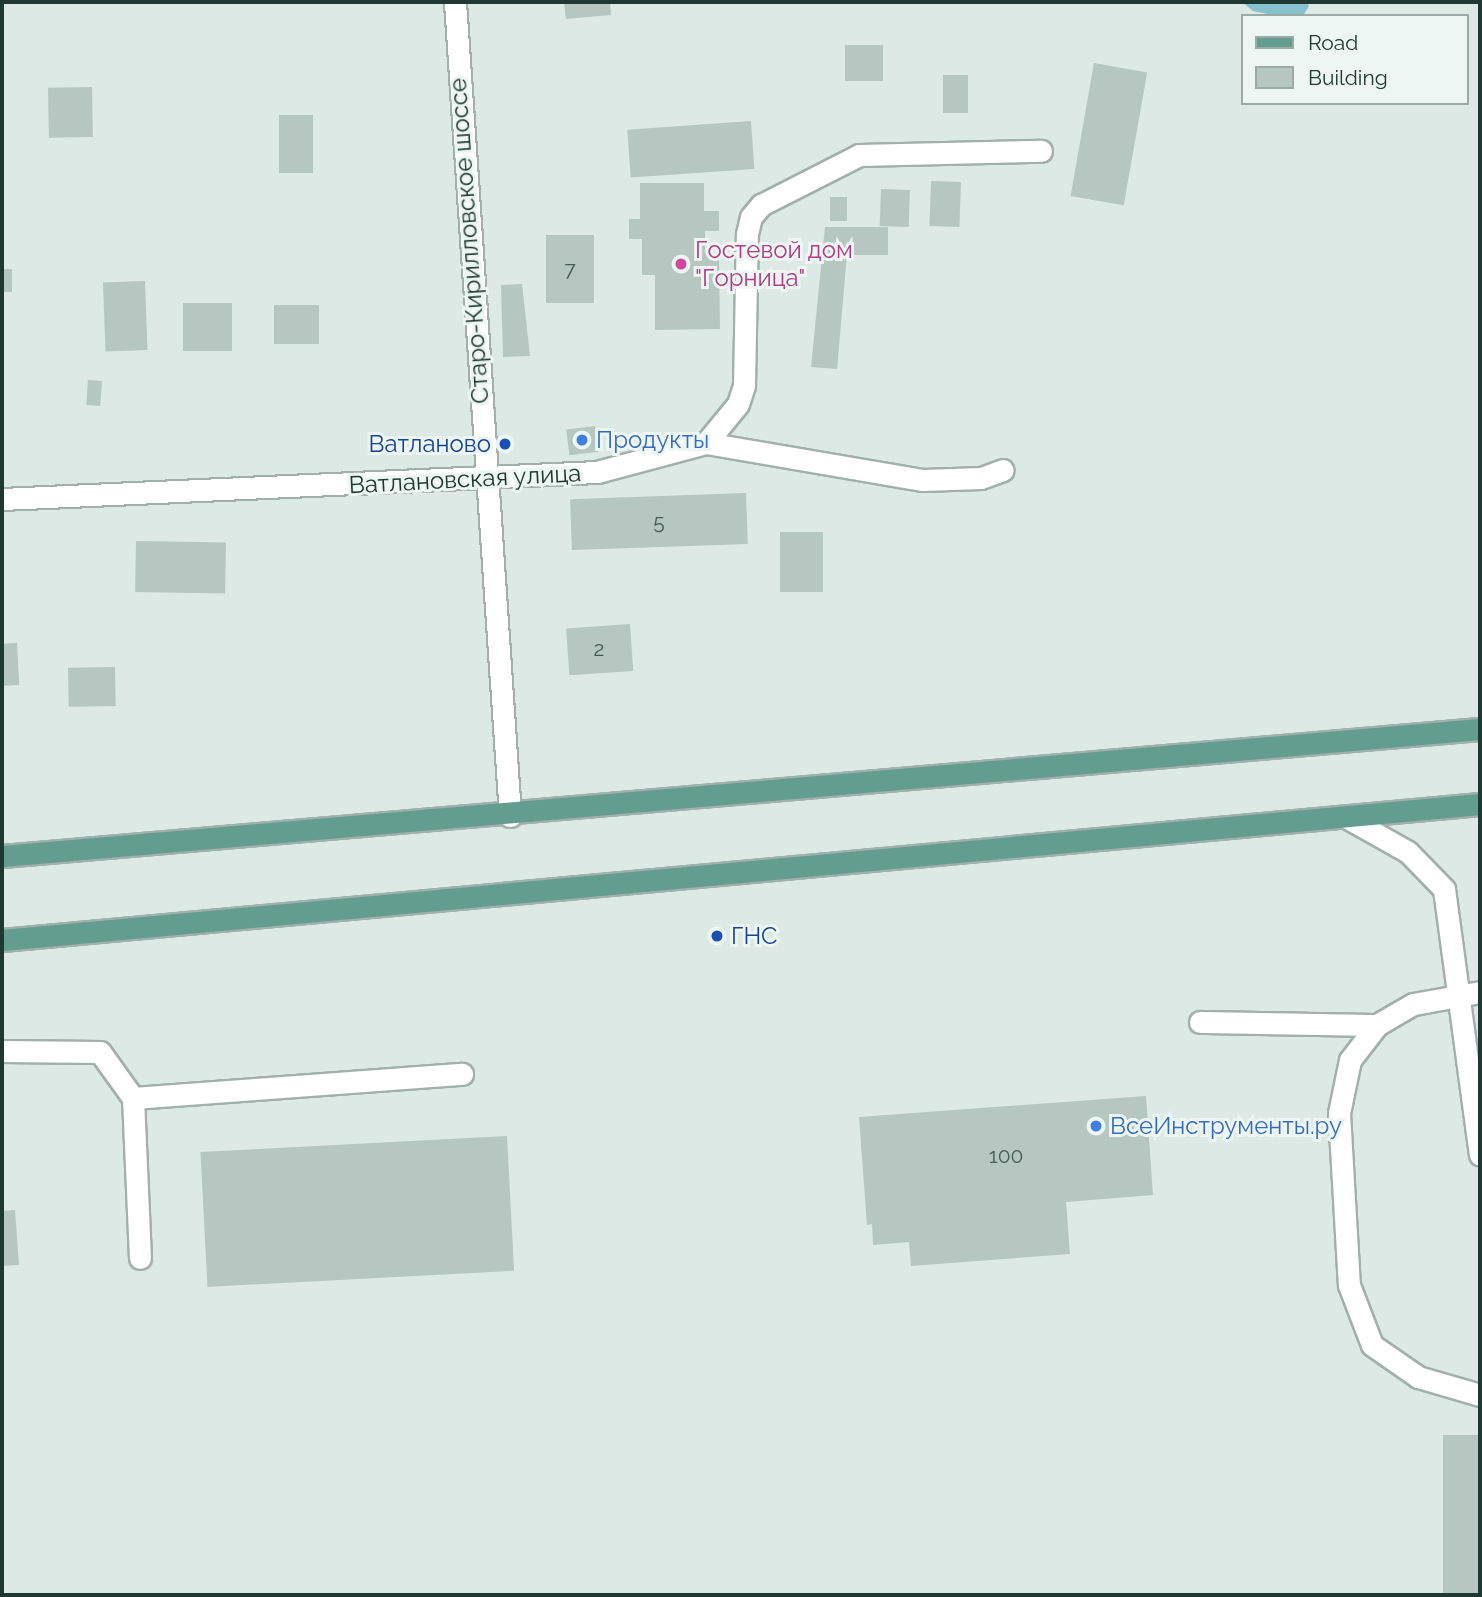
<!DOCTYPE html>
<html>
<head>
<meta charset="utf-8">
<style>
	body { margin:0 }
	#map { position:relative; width:1482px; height:1597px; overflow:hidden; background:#dde9e4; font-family:Raleway,sans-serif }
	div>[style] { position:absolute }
	.water>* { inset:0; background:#86c1cd }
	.building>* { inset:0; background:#b6c6c0; transform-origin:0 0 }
	.roads { filter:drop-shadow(2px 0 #a1b0ab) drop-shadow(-2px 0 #a1b0ab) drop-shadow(0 2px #a1b0ab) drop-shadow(0 -2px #a1b0ab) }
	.minor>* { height:21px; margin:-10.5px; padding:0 10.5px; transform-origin:10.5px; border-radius:10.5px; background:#fff }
	.major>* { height:21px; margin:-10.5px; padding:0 10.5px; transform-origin:10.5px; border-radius:10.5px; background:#639d90 }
	.dots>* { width:19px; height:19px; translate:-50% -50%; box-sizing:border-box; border:4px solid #edf6f2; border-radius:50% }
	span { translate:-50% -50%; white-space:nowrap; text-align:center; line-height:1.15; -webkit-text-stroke:6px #edf6f2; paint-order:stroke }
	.number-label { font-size:21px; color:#465c56 }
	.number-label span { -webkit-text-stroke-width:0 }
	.street-label { font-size:24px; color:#203832 }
	.hotel-label { font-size:24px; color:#b23c85 }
	.left { translate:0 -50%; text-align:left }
	.shop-label { font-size:24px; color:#366cbe }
	.transit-label { font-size:24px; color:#164399 }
	.right { translate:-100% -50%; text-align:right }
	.frame { position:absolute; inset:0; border:4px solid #203832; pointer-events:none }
	.legend { position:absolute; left:1241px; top:14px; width:228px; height:91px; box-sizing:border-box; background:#edf6f2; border:2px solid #9baaa5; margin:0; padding:9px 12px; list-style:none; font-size:21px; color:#203832 }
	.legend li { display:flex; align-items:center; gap:14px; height:35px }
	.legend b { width:35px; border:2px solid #9baaa5 }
</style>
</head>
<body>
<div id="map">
	<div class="water">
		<i style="clip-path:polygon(1242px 2px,1306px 2px,1309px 6px,1303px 16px,1279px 16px,1253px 11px)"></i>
	</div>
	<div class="building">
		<i style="clip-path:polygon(564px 2px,610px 2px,611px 15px,566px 19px)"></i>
		<i style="left:845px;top:45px;width:38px;height:36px"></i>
		<i style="left:1094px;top:63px;width:54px;height:135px;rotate:10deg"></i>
		<i style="left:943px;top:75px;width:25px;height:38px"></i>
		<i style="left:92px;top:87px;width:50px;height:44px;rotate:89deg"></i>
		<i style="left:279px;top:115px;width:34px;height:58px"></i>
		<i style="left:751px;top:121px;width:48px;height:124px;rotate:86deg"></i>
		<i style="left:931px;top:181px;width:30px;height:45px;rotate:2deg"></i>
		<i style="clip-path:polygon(640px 183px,704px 183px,704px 211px,719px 211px,719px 231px,705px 231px,705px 253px,719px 253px,720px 329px,655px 330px,655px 275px,642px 275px,642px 239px,629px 239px,629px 219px,640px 219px)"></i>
		<i style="left:881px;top:189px;width:29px;height:37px;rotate:2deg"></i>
		<i style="left:830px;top:197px;width:17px;height:24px"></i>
		<i style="clip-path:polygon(825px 227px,888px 227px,888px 255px,847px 255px,837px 369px,811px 367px)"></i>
		<i style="left:546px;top:235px;width:48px;height:68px"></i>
		<i style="left:2px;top:269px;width:10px;height:23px"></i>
		<i style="left:145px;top:281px;width:69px;height:42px;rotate:88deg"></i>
		<i style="clip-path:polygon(522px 284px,530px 356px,503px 357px,501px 285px)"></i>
		<i style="left:183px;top:303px;width:49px;height:48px"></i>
		<i style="left:274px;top:305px;width:45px;height:39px"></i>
		<i style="left:88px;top:380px;width:14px;height:25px;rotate:4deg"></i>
		<i style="left:595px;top:426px;width:26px;height:29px;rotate:83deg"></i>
		<i style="left:746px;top:493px;width:51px;height:176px;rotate:88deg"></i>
		<i style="left:780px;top:532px;width:43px;height:60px"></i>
		<i style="left:136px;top:541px;width:90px;height:51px;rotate:1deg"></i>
		<i style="left:630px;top:624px;width:47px;height:64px;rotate:86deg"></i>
		<i style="left:17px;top:643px;width:42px;height:15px;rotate:87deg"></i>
		<i style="left:115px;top:667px;width:39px;height:47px;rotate:89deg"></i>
		<i style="clip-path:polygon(1146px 1096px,1153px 1195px,1066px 1202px,1070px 1254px,911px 1266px,909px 1242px,873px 1245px,872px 1224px,867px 1225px,859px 1117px)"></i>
		<i style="left:507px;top:1136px;width:135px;height:307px;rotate:87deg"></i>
		<i style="clip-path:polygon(15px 1210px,19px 1265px,2px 1266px,2px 1211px)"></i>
		<i style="left:1480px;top:1435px;width:160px;height:37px;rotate:90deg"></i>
	</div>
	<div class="roads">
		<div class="minor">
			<i style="left:455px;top:2px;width:816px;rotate:86.13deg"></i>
			<i style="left:706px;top:443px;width:50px;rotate:-50.6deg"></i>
			<i style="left:738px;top:404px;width:20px;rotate:-72deg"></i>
			<i style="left:744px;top:385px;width:151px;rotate:-88.9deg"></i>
			<i style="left:747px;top:234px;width:17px;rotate:-77deg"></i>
			<i style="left:751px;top:217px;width:16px;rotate:-50deg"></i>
			<i style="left:761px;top:205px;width:110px;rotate:-27deg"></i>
			<i style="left:859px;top:155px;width:182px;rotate:-1.3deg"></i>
			<i style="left:2px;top:499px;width:596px;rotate:-2.6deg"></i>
			<i style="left:597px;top:472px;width:113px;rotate:-14.9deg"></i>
			<i style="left:706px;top:443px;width:220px;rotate:9.7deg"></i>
			<i style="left:923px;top:480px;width:58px;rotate:-2deg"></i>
			<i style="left:981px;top:478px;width:23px;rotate:-20deg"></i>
			<i style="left:1346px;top:817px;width:71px;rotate:29.4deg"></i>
			<i style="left:1408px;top:852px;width:52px;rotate:45.8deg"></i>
			<i style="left:1444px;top:889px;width:268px;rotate:82.3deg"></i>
			<i style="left:1480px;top:992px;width:68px;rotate:169.8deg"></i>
			<i style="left:1413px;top:1004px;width:42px;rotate:149.7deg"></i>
			<i style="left:1377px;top:1025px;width:44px;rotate:127.6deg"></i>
			<i style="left:1350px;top:1060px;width:54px;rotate:101.7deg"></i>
			<i style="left:1339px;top:1113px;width:172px;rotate:86.7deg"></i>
			<i style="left:1349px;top:1285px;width:64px;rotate:69deg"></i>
			<i style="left:1372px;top:1345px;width:56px;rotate:34.8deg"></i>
			<i style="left:1418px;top:1377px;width:65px;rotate:16.2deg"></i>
			<i style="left:1200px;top:1022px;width:177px;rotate:1deg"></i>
			<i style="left:2px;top:1051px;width:98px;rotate:0.6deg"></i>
			<i style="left:100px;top:1052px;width:57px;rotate:54.3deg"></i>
			<i style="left:133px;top:1098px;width:330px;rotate:-4.2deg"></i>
			<i style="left:133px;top:1098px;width:160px;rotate:87.5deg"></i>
		</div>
		<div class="major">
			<i style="left:2px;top:856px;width:1483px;rotate:-4.91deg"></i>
			<i style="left:2px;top:940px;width:1484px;rotate:-5.26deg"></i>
		</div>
	</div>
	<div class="dots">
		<i style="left:681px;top:264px;background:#d1479c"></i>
		<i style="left:582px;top:440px;background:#3f7fe0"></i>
		<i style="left:505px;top:444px;background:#1a4fb4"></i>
		<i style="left:717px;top:936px;background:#1a4fb4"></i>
		<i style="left:1096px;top:1126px;background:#3f7fe0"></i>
	</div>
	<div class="number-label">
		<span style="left:570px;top:269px">7</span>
		<span style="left:659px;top:522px">5</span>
		<span style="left:599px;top:649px">2</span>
		<span style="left:1006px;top:1156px">100</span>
	</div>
	<div class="street-label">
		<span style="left:469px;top:241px;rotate:-94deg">Старо-Кирилловское шоссе</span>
		<span style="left:465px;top:479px;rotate:-3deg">Ватлановская улица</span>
	</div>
	<div class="hotel-label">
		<span class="left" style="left:695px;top:264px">Гостевой дом<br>"Горница"</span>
	</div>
	<div class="shop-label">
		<span class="left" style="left:596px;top:440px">Продукты</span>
		<span class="left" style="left:1110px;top:1126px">ВсеИнструменты.ру</span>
	</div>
	<div class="transit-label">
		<span class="right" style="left:491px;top:444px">Ватланово</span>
		<span class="left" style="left:731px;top:936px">ГНС</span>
	</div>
	<div class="frame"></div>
	<ul class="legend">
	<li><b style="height:9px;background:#639d90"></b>Road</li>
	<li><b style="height:19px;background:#b6c6c0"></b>Building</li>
	</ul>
</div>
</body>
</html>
